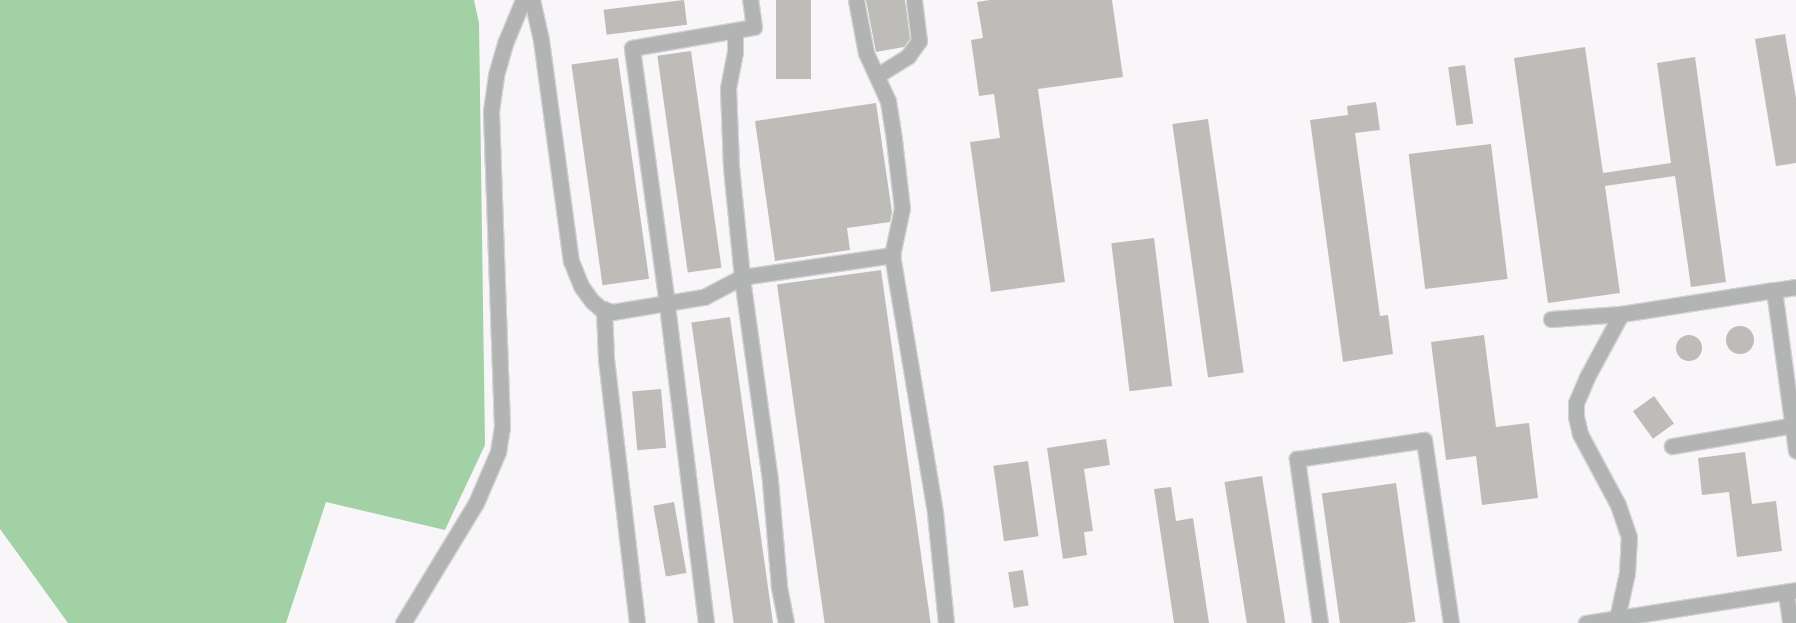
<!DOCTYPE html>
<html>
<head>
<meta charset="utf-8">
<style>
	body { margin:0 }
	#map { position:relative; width:1796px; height:623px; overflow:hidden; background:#f9f6f9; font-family:"Nunito Sans",sans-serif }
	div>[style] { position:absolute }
	.green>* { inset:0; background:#a1d1a4 }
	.building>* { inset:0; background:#bebcb9; transform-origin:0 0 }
	.round { border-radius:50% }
	.roads { filter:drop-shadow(1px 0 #d4d1d4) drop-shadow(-1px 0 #d4d1d4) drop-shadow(0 1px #d4d1d4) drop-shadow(0 -1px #d4d1d4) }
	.minor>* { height:15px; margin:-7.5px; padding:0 7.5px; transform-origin:7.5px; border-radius:7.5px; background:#b2b4b3 }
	span { translate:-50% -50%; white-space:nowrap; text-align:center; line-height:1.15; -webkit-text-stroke:4px #fff; paint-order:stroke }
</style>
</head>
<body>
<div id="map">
	<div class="green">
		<i style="clip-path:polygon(0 0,474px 0,479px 23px,485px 445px,445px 530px,326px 502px,286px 623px,68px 623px,0 529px)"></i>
	</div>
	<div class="building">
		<i style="left:684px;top:0;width:25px;height:81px;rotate:83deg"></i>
		<i style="left:776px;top:0;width:35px;height:79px"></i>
		<i style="clip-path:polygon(866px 0,905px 0,910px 39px,904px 47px,876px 52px)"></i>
		<i style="clip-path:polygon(990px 0,1112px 0,1123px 77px,1038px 89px,1065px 282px,991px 292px,970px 142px,1000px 138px,994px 94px,979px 96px,971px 40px,983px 38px,977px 2px)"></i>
		<i style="clip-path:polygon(1785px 34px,1796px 98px,1796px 163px,1776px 166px,1755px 39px)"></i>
		<i style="clip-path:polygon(1585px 47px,1603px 173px,1671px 163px,1657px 63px,1695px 57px,1726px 282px,1691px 287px,1675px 176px,1605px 186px,1620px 293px,1548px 303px,1514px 58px)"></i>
		<i style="left:691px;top:51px;width:219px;height:34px;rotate:82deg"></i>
		<i style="left:618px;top:58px;width:223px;height:47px;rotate:82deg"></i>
		<i style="left:1465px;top:65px;width:59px;height:17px;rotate:82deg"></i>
		<i style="clip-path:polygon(1376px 102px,1380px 130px,1355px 133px,1380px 316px,1388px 315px,1393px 354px,1343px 362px,1310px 120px,1348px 115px,1347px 106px)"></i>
		<i style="clip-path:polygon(876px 103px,892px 212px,890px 222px,847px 228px,850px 250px,775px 261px,755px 121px)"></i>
		<i style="left:1208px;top:119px;width:256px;height:36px;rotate:82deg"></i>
		<i style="left:1491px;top:144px;width:136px;height:83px;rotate:83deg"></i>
		<i style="left:1154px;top:238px;width:149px;height:43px;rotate:83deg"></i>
		<i style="left:881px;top:270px;width:357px;height:105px;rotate:82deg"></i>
		<i style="left:730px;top:317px;width:309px;height:39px;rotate:82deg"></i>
		<i class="round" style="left:1726px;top:326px;width:28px;height:28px"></i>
		<i class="round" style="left:1676px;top:335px;width:26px;height:26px"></i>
		<i style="clip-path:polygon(1484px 335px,1496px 427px,1529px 423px,1538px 498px,1482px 505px,1476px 456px,1446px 460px,1431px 342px)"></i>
		<i style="left:661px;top:389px;width:59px;height:29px;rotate:85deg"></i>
		<i style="left:1654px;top:396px;width:34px;height:26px;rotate:54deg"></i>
		<i style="clip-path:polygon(1106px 439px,1110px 465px,1084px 469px,1093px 531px,1084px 532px,1087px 555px,1063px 559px,1047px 448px)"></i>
		<i style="clip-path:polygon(1745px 452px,1752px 504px,1776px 501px,1782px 551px,1737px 557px,1729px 492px,1702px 495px,1698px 458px)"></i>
		<i style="left:1028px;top:461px;width:76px;height:35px;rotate:82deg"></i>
		<i style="left:1262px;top:476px;width:149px;height:38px;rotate:81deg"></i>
		<i style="left:1396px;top:483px;width:140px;height:75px;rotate:82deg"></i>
		<i style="clip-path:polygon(1171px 487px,1176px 521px,1193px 518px,1209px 623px,1174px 623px,1154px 489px)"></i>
		<i style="left:674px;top:502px;width:72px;height:21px;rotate:80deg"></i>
		<i style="left:1023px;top:570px;width:36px;height:15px;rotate:81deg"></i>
	</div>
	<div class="roads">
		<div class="minor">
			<i style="left:532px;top:0;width:41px;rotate:77.3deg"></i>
			<i style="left:541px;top:40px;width:223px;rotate:82.3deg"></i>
			<i style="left:571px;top:261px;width:27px;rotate:68deg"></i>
			<i style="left:581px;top:286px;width:19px;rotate:54deg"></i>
			<i style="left:592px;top:301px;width:11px;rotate:41deg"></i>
			<i style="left:600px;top:308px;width:13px;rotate:18deg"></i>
			<i style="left:612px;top:312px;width:93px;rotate:-9.3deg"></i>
			<i style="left:704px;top:297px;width:43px;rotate:-27.8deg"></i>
			<i style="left:742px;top:277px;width:112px;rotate:-95.7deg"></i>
			<i style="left:731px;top:166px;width:78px;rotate:-92.2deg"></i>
			<i style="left:728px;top:88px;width:37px;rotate:-79deg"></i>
			<i style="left:735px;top:52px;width:20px;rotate:-90deg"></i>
			<i style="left:856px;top:0;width:54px;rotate:79.3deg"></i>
			<i style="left:866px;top:53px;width:53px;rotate:65.4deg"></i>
			<i style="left:888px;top:101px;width:39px;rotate:81deg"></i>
			<i style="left:894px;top:140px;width:68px;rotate:83.3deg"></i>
			<i style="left:902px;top:208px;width:48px;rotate:102deg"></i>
			<i style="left:878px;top:75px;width:36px;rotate:-32deg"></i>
			<i style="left:908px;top:56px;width:19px;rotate:-54deg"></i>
			<i style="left:919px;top:41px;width:41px;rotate:-97deg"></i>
			<i style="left:1796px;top:287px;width:22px;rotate:172deg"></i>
			<i style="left:1774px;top:290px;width:162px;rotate:82.2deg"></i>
			<i style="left:604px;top:309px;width:50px;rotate:87.7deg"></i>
			<i style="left:606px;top:359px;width:266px;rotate:83.3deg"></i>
			<i style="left:1551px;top:319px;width:70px;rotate:-4.1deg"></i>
			<i style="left:1621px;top:314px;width:155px;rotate:-8.9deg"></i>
			<i style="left:1672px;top:446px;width:123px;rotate:-9.8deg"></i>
			<i style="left:1786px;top:593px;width:30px;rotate:82deg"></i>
			<i style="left:1617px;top:618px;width:46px;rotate:-77.5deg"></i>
			<i style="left:1627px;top:573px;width:36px;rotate:-87deg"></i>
			<i style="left:1629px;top:537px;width:36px;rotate:-109deg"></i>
			<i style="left:1617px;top:503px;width:78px;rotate:-118.2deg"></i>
			<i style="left:1580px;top:434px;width:17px;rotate:-103deg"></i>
			<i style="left:1576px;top:417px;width:14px;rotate:-90deg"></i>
			<i style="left:1576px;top:403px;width:28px;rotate:-67deg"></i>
			<i style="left:1587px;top:377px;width:72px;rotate:-61.6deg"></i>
			<i style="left:403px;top:623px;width:140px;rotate:-58.7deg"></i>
			<i style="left:476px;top:503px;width:56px;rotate:-66.7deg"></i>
			<i style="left:498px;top:452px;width:25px;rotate:-81deg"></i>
			<i style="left:502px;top:427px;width:316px;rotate:-92deg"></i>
			<i style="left:491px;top:111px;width:36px;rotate:-82deg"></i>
			<i style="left:496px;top:75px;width:35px;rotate:-74deg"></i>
			<i style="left:506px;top:41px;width:44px;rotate:-67.5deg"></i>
			<i style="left:706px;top:623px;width:321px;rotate:-97deg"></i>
			<i style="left:667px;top:304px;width:258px;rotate:-97.8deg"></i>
			<i style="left:632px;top:48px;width:124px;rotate:-9.8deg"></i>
			<i style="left:754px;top:27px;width:27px;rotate:-98deg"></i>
			<i style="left:786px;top:623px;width:38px;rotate:-101deg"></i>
			<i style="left:779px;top:586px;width:106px;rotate:-94.9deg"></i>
			<i style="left:770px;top:480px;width:205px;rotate:-97.9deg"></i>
			<i style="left:742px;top:277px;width:152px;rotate:-8.3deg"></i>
			<i style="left:892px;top:255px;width:262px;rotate:80.5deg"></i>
			<i style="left:935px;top:513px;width:111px;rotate:84.3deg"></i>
			<i style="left:1320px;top:623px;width:166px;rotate:-98deg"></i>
			<i style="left:1297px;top:459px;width:128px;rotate:-8.5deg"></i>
			<i style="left:1424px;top:440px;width:185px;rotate:81.6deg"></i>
			<i style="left:1586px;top:623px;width:213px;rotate:-8.9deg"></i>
		</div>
	</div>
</div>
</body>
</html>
